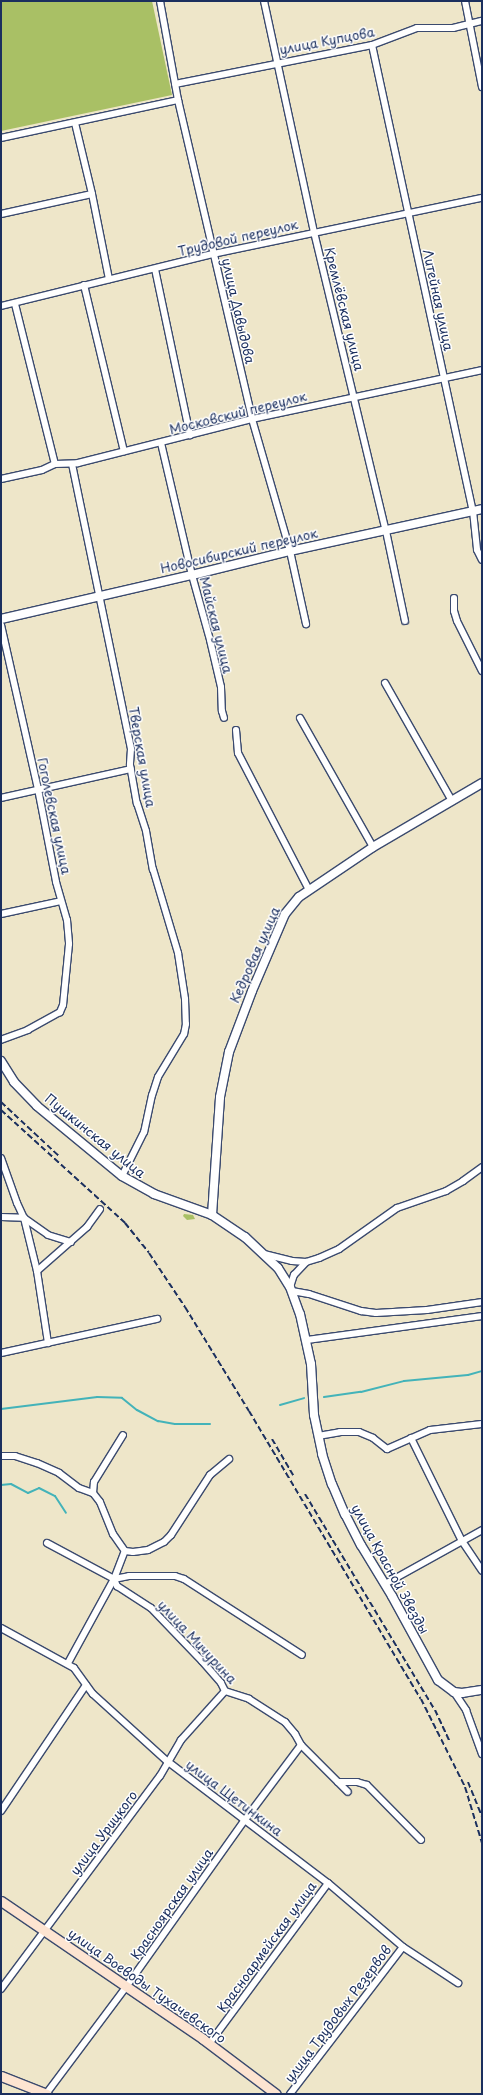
<!DOCTYPE html>
<html>
<head>
<meta charset="utf-8">
<style>
	body { margin:0 }
	#map { position:relative; width:483px; height:2095px; overflow:hidden; background:#eee6c9; font-family:"Playpen Sans",sans-serif }
	div>[style] { position:absolute }
	.green>* { inset:0; background:#a9c065 }
	.stream>* { height:2px; margin:-1px; padding:0 1px; transform-origin:1px; border-radius:1px; background:#43b3b9 }
	.roads { filter:drop-shadow(1px 0 #3b4a6e) drop-shadow(-1px 0 #3b4a6e) drop-shadow(0 1px #3b4a6e) drop-shadow(0 -1px #3b4a6e) }
	.minor>* { height:6px; margin:-3px; padding:0 3px; transform-origin:3px; border-radius:3px; background:#fff }
	.tertiary>* { height:8px; margin:-4px; padding:0 4px; transform-origin:4px; border-radius:4px; background:#fff }
	.secondary>* { height:9px; margin:-4.5px; padding:0 4.5px; transform-origin:4.5px; border-radius:4.5px; background:#fde4d1 }
	.rail>* { height:2px; margin-top:-1px; transform-origin:0; background:repeating-linear-gradient(90deg,#1b2f5e 0 6px,transparent 0 9px) }
	span { translate:-50% -50%; white-space:nowrap; text-align:center; line-height:1.15; -webkit-text-stroke:3px #fff; paint-order:stroke }
	.street-label { font-size:13px; color:#1b2f5e }
	.frame { position:absolute; inset:0; border:2px solid #1b2f5e; pointer-events:none }
</style>
</head>
<body>
<div id="map">
	<div class="green">
		<i style="clip-path:polygon(1px 1px,152px 1px,172px 95px,1px 131px)"></i>
		<i style="clip-path:polygon(184px 1214px,193px 1215px,195px 1219px,187px 1220px,183px 1216px)"></i>
	</div>
	<div class="stream">
		<i style="left:324px;top:1397px;width:37px;rotate:-8deg"></i>
		<i style="left:361px;top:1392px;width:44px;rotate:-14.3deg"></i>
		<i style="left:404px;top:1381px;width:64px;rotate:-5.4deg"></i>
		<i style="left:468px;top:1375px;width:15px;rotate:-16deg"></i>
		<i style="left:280px;top:1405px;width:25px;rotate:-16deg"></i>
		<i style="left:1px;top:1409px;width:97px;rotate:-7.1deg"></i>
		<i style="left:97px;top:1397px;width:25px;rotate:2deg"></i>
		<i style="left:122px;top:1398px;width:19px;rotate:39deg"></i>
		<i style="left:137px;top:1410px;width:24px;rotate:28deg"></i>
		<i style="left:158px;top:1421px;width:17px;rotate:10deg"></i>
		<i style="left:175px;top:1424px;width:35px"></i>
		<i style="left:1px;top:1485px;width:10px;rotate:-6deg"></i>
		<i style="left:11px;top:1484px;width:19px;rotate:28deg"></i>
		<i style="left:28px;top:1493px;width:12px;rotate:-24deg"></i>
		<i style="left:39px;top:1488px;width:18px;rotate:27deg"></i>
		<i style="left:55px;top:1496px;width:20px;rotate:57deg"></i>
	</div>
	<div class="roads">
		<div class="minor">
			<i style="left:160px;top:1px;width:101px;rotate:79.7deg"></i>
			<i style="left:178px;top:100px;width:327px;rotate:76.9deg"></i>
			<i style="left:252px;top:419px;width:137px;rotate:73.9deg"></i>
			<i style="left:290px;top:551px;width:75px;rotate:77.6deg"></i>
			<i style="left:264px;top:1px;width:236px;rotate:77.8deg"></i>
			<i style="left:314px;top:232px;width:308px;rotate:76.5deg"></i>
			<i style="left:386px;top:531px;width:92px;rotate:78.1deg"></i>
			<i style="left:465px;top:1px;width:88px;rotate:78.8deg"></i>
			<i style="left:372px;top:45px;width:477px;rotate:77.8deg"></i>
			<i style="left:473px;top:511px;width:39px;rotate:84deg"></i>
			<i style="left:477px;top:550px;width:11px;rotate:63deg"></i>
			<i style="left:175px;top:84px;width:201px;rotate:-11.2deg"></i>
			<i style="left:372px;top:45px;width:48px;rotate:-20.7deg"></i>
			<i style="left:417px;top:28px;width:36px"></i>
			<i style="left:453px;top:28px;width:30px;rotate:-14deg"></i>
			<i style="left:75px;top:123px;width:73px;rotate:76.5deg"></i>
			<i style="left:92px;top:194px;width:87px;rotate:78.7deg"></i>
			<i style="left:1px;top:138px;width:181px;rotate:-12.1deg"></i>
			<i style="left:1px;top:214px;width:93px;rotate:-12.4deg"></i>
			<i style="left:155px;top:269px;width:170px;rotate:78.1deg"></i>
			<i style="left:84px;top:285px;width:171px;rotate:76.5deg"></i>
			<i style="left:15px;top:304px;width:165px;rotate:76deg"></i>
			<i style="left:1px;top:306px;width:218px;rotate:-13.8deg"></i>
			<i style="left:213px;top:254px;width:275px;rotate:-11.8deg"></i>
			<i style="left:161px;top:443px;width:136px;rotate:76.8deg"></i>
			<i style="left:192px;top:575px;width:67px;rotate:74.5deg"></i>
			<i style="left:210px;top:640px;width:48px;rotate:76.8deg"></i>
			<i style="left:221px;top:687px;width:24px;rotate:88deg"></i>
			<i style="left:222px;top:711px;width:7px;rotate:74deg"></i>
			<i style="left:72px;top:464px;width:291px;rotate:78.3deg"></i>
			<i style="left:131px;top:749px;width:16px;rotate:94deg"></i>
			<i style="left:130px;top:765px;width:39px;rotate:80deg"></i>
			<i style="left:137px;top:803px;width:29px;rotate:72deg"></i>
			<i style="left:146px;top:831px;width:39px;rotate:80deg"></i>
			<i style="left:153px;top:869px;width:88px;rotate:73.4deg"></i>
			<i style="left:178px;top:953px;width:47px;rotate:81.3deg"></i>
			<i style="left:185px;top:999px;width:25px;rotate:88deg"></i>
			<i style="left:186px;top:1024px;width:10px;rotate:101deg"></i>
			<i style="left:184px;top:1034px;width:50px;rotate:121.2deg"></i>
			<i style="left:158px;top:1077px;width:19px;rotate:108deg"></i>
			<i style="left:152px;top:1095px;width:38px;rotate:102deg"></i>
			<i style="left:144px;top:1132px;width:49px;rotate:116.6deg"></i>
			<i style="left:1px;top:479px;width:42px;rotate:-12.4deg"></i>
			<i style="left:42px;top:470px;width:14px;rotate:-25deg"></i>
			<i style="left:55px;top:464px;width:23px;rotate:-2deg"></i>
			<i style="left:78px;top:463px;width:179px;rotate:-14.2deg"></i>
			<i style="left:252px;top:419px;width:235px;rotate:-12deg"></i>
			<i style="left:454px;top:598px;width:13px;rotate:90deg"></i>
			<i style="left:454px;top:611px;width:10px;rotate:73deg"></i>
			<i style="left:457px;top:621px;width:56px;rotate:63.4deg"></i>
			<i style="left:1px;top:625px;width:168px;rotate:77.3deg"></i>
			<i style="left:38px;top:789px;width:95px;rotate:79deg"></i>
			<i style="left:56px;top:882px;width:40px;rotate:74deg"></i>
			<i style="left:67px;top:920px;width:24px;rotate:85deg"></i>
			<i style="left:69px;top:944px;width:61px;rotate:95.6deg"></i>
			<i style="left:63px;top:1005px;width:8px;rotate:113deg"></i>
			<i style="left:60px;top:1012px;width:37px;rotate:151deg"></i>
			<i style="left:28px;top:1030px;width:29px;rotate:160deg"></i>
			<i style="left:385px;top:683px;width:136px;rotate:60.4deg"></i>
			<i style="left:300px;top:718px;width:148px;rotate:60.5deg"></i>
			<i style="left:236px;top:730px;width:23px;rotate:85deg"></i>
			<i style="left:238px;top:753px;width:154px;rotate:62.6deg"></i>
			<i style="left:1px;top:798px;width:133px;rotate:-12.6deg"></i>
			<i style="left:1px;top:914px;width:61px;rotate:-12.2deg"></i>
			<i style="left:1px;top:1158px;width:48px;rotate:70.4deg"></i>
			<i style="left:17px;top:1203px;width:17px;rotate:65deg"></i>
			<i style="left:24px;top:1218px;width:55px;rotate:76.2deg"></i>
			<i style="left:37px;top:1271px;width:73px;rotate:81.3deg"></i>
			<i style="left:1px;top:1217px;width:23px;rotate:2deg"></i>
			<i style="left:24px;top:1218px;width:29px;rotate:35deg"></i>
			<i style="left:48px;top:1235px;width:24px;rotate:17deg"></i>
			<i style="left:264px;top:1254px;width:29px;rotate:14deg"></i>
			<i style="left:292px;top:1261px;width:14px;rotate:4deg"></i>
			<i style="left:306px;top:1262px;width:14px;rotate:-17deg"></i>
			<i style="left:319px;top:1258px;width:22px;rotate:-24deg"></i>
			<i style="left:339px;top:1249px;width:71px;rotate:-35.3deg"></i>
			<i style="left:397px;top:1208px;width:52px;rotate:-19.1deg"></i>
			<i style="left:446px;top:1191px;width:20px;rotate:-30deg"></i>
			<i style="left:463px;top:1181px;width:24px;rotate:-36deg"></i>
			<i style="left:37px;top:1271px;width:67px;rotate:-41.3deg"></i>
			<i style="left:87px;top:1227px;width:22px;rotate:-54deg"></i>
			<i style="left:290px;top:1287px;width:13px;rotate:-72deg"></i>
			<i style="left:294px;top:1275px;width:18px;rotate:-47deg"></i>
			<i style="left:292px;top:1291px;width:17px;rotate:10deg"></i>
			<i style="left:309px;top:1294px;width:55px;rotate:18.1deg"></i>
			<i style="left:361px;top:1311px;width:15px;rotate:8deg"></i>
			<i style="left:376px;top:1313px;width:51px;rotate:-3.4deg"></i>
			<i style="left:427px;top:1310px;width:56px;rotate:-8.3deg"></i>
			<i style="left:307px;top:1340px;width:177px;rotate:-7.8deg"></i>
			<i style="left:1px;top:1353px;width:160px;rotate:-12.3deg"></i>
			<i style="left:318px;top:1436px;width:22px;rotate:-10deg"></i>
			<i style="left:340px;top:1432px;width:19px"></i>
			<i style="left:359px;top:1432px;width:15px;rotate:23deg"></i>
			<i style="left:373px;top:1438px;width:18px;rotate:38deg"></i>
			<i style="left:387px;top:1449px;width:47px;rotate:-23.8deg"></i>
			<i style="left:430px;top:1430px;width:52px;rotate:-6.6deg"></i>
			<i style="left:411px;top:1438px;width:115px;rotate:63.7deg"></i>
			<i style="left:462px;top:1541px;width:36px;rotate:56deg"></i>
			<i style="left:1px;top:1456px;width:14px"></i>
			<i style="left:15px;top:1456px;width:23px;rotate:18deg"></i>
			<i style="left:37px;top:1463px;width:24px;rotate:24deg"></i>
			<i style="left:59px;top:1473px;width:25px;rotate:37deg"></i>
			<i style="left:79px;top:1488px;width:15px;rotate:20deg"></i>
			<i style="left:93px;top:1493px;width:11px;rotate:52deg"></i>
			<i style="left:100px;top:1502px;width:35px;rotate:68deg"></i>
			<i style="left:113px;top:1534px;width:21px;rotate:55deg"></i>
			<i style="left:93px;top:1493px;width:11px;rotate:-85deg"></i>
			<i style="left:94px;top:1482px;width:55px;rotate:-58.3deg"></i>
			<i style="left:47px;top:1543px;width:76px;rotate:28.2deg"></i>
			<i style="left:114px;top:1579px;width:8px;rotate:67deg"></i>
			<i style="left:117px;top:1586px;width:40px;rotate:32.9deg"></i>
			<i style="left:151px;top:1608px;width:74px;rotate:46.1deg"></i>
			<i style="left:202px;top:1661px;width:29px;rotate:49deg"></i>
			<i style="left:221px;top:1683px;width:9px;rotate:63deg"></i>
			<i style="left:225px;top:1691px;width:25px;rotate:18deg"></i>
			<i style="left:249px;top:1699px;width:43px;rotate:32.6deg"></i>
			<i style="left:285px;top:1722px;width:16px;rotate:50deg"></i>
			<i style="left:295px;top:1734px;width:13px;rotate:61deg"></i>
			<i style="left:301px;top:1745px;width:66px;rotate:45deg"></i>
			<i style="left:125px;top:1551px;width:8px;rotate:7deg"></i>
			<i style="left:133px;top:1552px;width:15px;rotate:-8deg"></i>
			<i style="left:148px;top:1550px;width:18px;rotate:-27deg"></i>
			<i style="left:164px;top:1542px;width:10px;rotate:-45deg"></i>
			<i style="left:171px;top:1535px;width:72px;rotate:-57deg"></i>
			<i style="left:210px;top:1475px;width:25px;rotate:-40deg"></i>
			<i style="left:114px;top:1579px;width:15px;rotate:-11deg"></i>
			<i style="left:129px;top:1576px;width:46px"></i>
			<i style="left:175px;top:1576px;width:9px;rotate:18deg"></i>
			<i style="left:184px;top:1579px;width:140px;rotate:32.8deg"></i>
			<i style="left:385px;top:1584px;width:111px;rotate:-29.1deg"></i>
			<i style="left:1px;top:1628px;width:83px;rotate:28.7deg"></i>
			<i style="left:74px;top:1668px;width:32px;rotate:54deg"></i>
			<i style="left:93px;top:1694px;width:100px;rotate:42.2deg"></i>
			<i style="left:167px;top:1761px;width:202px;rotate:37.2deg"></i>
			<i style="left:328px;top:1883px;width:99px;rotate:40.5deg"></i>
			<i style="left:403px;top:1947px;width:66px;rotate:33.2deg"></i>
			<i style="left:68px;top:1663px;width:96px;rotate:-61.3deg"></i>
			<i style="left:114px;top:1579px;width:30px;rotate:-69deg"></i>
			<i style="left:454px;top:1692px;width:22px;rotate:56deg"></i>
			<i style="left:466px;top:1710px;width:47px;rotate:70deg"></i>
			<i style="left:338px;top:1782px;width:19px"></i>
			<i style="left:357px;top:1782px;width:10px;rotate:17deg"></i>
			<i style="left:367px;top:1785px;width:77px;rotate:45.5deg"></i>
			<i style="left:1px;top:1811px;width:152px;rotate:-56deg"></i>
			<i style="left:1px;top:1989px;width:266px;rotate:-53.3deg"></i>
			<i style="left:160px;top:1776px;width:42px;rotate:-59.7deg"></i>
			<i style="left:181px;top:1740px;width:66px;rotate:-48.1deg"></i>
			<i style="left:209px;top:2044px;width:200px;rotate:-53.5deg"></i>
			<i style="left:46px;top:2094px;width:134px;rotate:-53.2deg"></i>
			<i style="left:126px;top:1987px;width:204px;rotate:-54.6deg"></i>
			<i style="left:244px;top:1821px;width:95px;rotate:-53.1deg"></i>
			<i style="left:290px;top:2094px;width:185px;rotate:-52.5deg"></i>
		</div>
		<div class="tertiary">
			<i style="left:1px;top:619px;width:196px;rotate:-13deg"></i>
			<i style="left:192px;top:575px;width:101px;rotate:-13.8deg"></i>
			<i style="left:290px;top:551px;width:197px;rotate:-12.3deg"></i>
			<i style="left:1px;top:1061px;width:25px;rotate:58deg"></i>
			<i style="left:14px;top:1082px;width:33px;rotate:46deg"></i>
			<i style="left:37px;top:1106px;width:110px;rotate:39.5deg"></i>
			<i style="left:122px;top:1176px;width:37px;rotate:29deg"></i>
			<i style="left:154px;top:1194px;width:62px;rotate:19.9deg"></i>
			<i style="left:212px;top:1215px;width:40px;rotate:34deg"></i>
			<i style="left:245px;top:1237px;width:45px;rotate:43.2deg"></i>
			<i style="left:278px;top:1268px;width:22px;rotate:58deg"></i>
			<i style="left:290px;top:1287px;width:29px;rotate:70deg"></i>
			<i style="left:300px;top:1314px;width:51px;rotate:77.6deg"></i>
			<i style="left:311px;top:1364px;width:51px;rotate:86.6deg"></i>
			<i style="left:314px;top:1415px;width:40px;rotate:78deg"></i>
			<i style="left:322px;top:1454px;width:32px;rotate:72deg"></i>
			<i style="left:332px;top:1484px;width:33px;rotate:67deg"></i>
			<i style="left:345px;top:1514px;width:35px;rotate:63deg"></i>
			<i style="left:361px;top:1545px;width:60px;rotate:58.7deg"></i>
			<i style="left:392px;top:1596px;width:96px;rotate:61.3deg"></i>
			<i style="left:438px;top:1680px;width:20px;rotate:37deg"></i>
			<i style="left:454px;top:1692px;width:8px;rotate:7deg"></i>
			<i style="left:462px;top:1693px;width:20px;rotate:-9deg"></i>
			<i style="left:212px;top:1215px;width:118px;rotate:-86.1deg"></i>
			<i style="left:220px;top:1097px;width:46px;rotate:-78.7deg"></i>
			<i style="left:229px;top:1052px;width:65px;rotate:-69.3deg"></i>
			<i style="left:252px;top:991px;width:84px;rotate:-66.8deg"></i>
			<i style="left:285px;top:914px;width:22px;rotate:-51deg"></i>
			<i style="left:299px;top:897px;width:89px;rotate:-34deg"></i>
			<i style="left:373px;top:847px;width:126px;rotate:-30.4deg"></i>
		</div>
		<div class="secondary">
			<i style="left:1px;top:1901px;width:245px;rotate:34.3deg"></i>
			<i style="left:203px;top:2039px;width:91px;rotate:37deg"></i>
			<i style="left:1px;top:2076px;width:49px;rotate:21.4deg"></i>
		</div>
	</div>
	<div class="rail">
		<i style="left:1px;top:1102px;width:79px;rotate:43deg"></i>
		<i style="left:1px;top:1110px;width:168px;rotate:42.3deg"></i>
		<i style="left:125px;top:1223px;width:38px;rotate:51deg"></i>
		<i style="left:149px;top:1253px;width:65px;rotate:56.3deg"></i>
		<i style="left:185px;top:1307px;width:122px;rotate:58.4deg"></i>
		<i style="left:249px;top:1411px;width:335px;rotate:59.2deg"></i>
		<i style="left:421px;top:1699px;width:98px;rotate:63.4deg"></i>
		<i style="left:465px;top:1787px;width:59px;rotate:73.1deg"></i>
		<i style="left:272px;top:1439px;width:42px;rotate:59.7deg"></i>
		<i style="left:305px;top:1494px;width:252px;rotate:59deg"></i>
		<i style="left:435px;top:1710px;width:35px;rotate:65deg"></i>
		<i style="left:468px;top:1782px;width:38px;rotate:68deg"></i>
	</div>
	<div class="street-label">
		<span style="left:327px;top:41px;rotate:-11deg">улица Купцова</span>
		<span style="left:238px;top:238px;rotate:-13deg">Трудовой переулок</span>
		<span style="left:438px;top:300px;rotate:78deg">Литейная улица</span>
		<span style="left:344px;top:309px;rotate:76deg">Кремлёвская улица</span>
		<span style="left:238px;top:311px;rotate:77deg">улица Давыдова</span>
		<span style="left:238px;top:413px;rotate:-14deg">Московский переулок</span>
		<span style="left:239px;top:551px;rotate:-13deg">Новосибирский переулок</span>
		<span style="left:216px;top:625px;rotate:76deg">Майская улица</span>
		<span style="left:142px;top:757px;rotate:80deg">Тверская улица</span>
		<span style="left:54px;top:816px;rotate:78deg">Гоголевская улица</span>
		<span style="left:255px;top:955px;rotate:-66deg">Кедровая улица</span>
		<span style="left:95px;top:1136px;rotate:39deg">Пушкинская улица</span>
		<span style="left:390px;top:1569px;rotate:61deg">улица Красной Звезды</span>
		<span style="left:197px;top:1642px;rotate:47deg">улица Мичурина</span>
		<span style="left:234px;top:1798px;rotate:37deg">улица Щетинкина</span>
		<span style="left:104px;top:1833px;rotate:-53deg">улица Урицкого</span>
		<span style="left:172px;top:1904px;rotate:-55deg">Красноярская улица</span>
		<span style="left:267px;top:1947px;rotate:-54deg">Красноармейская улица</span>
		<span style="left:147px;top:1986px;rotate:35deg">улица Воеводы Тухачевского</span>
		<span style="left:338px;top:2014px;rotate:-53deg">улица Трудовых Резервов</span>
	</div>
	<div class="frame"></div>
</div>
</body>
</html>
